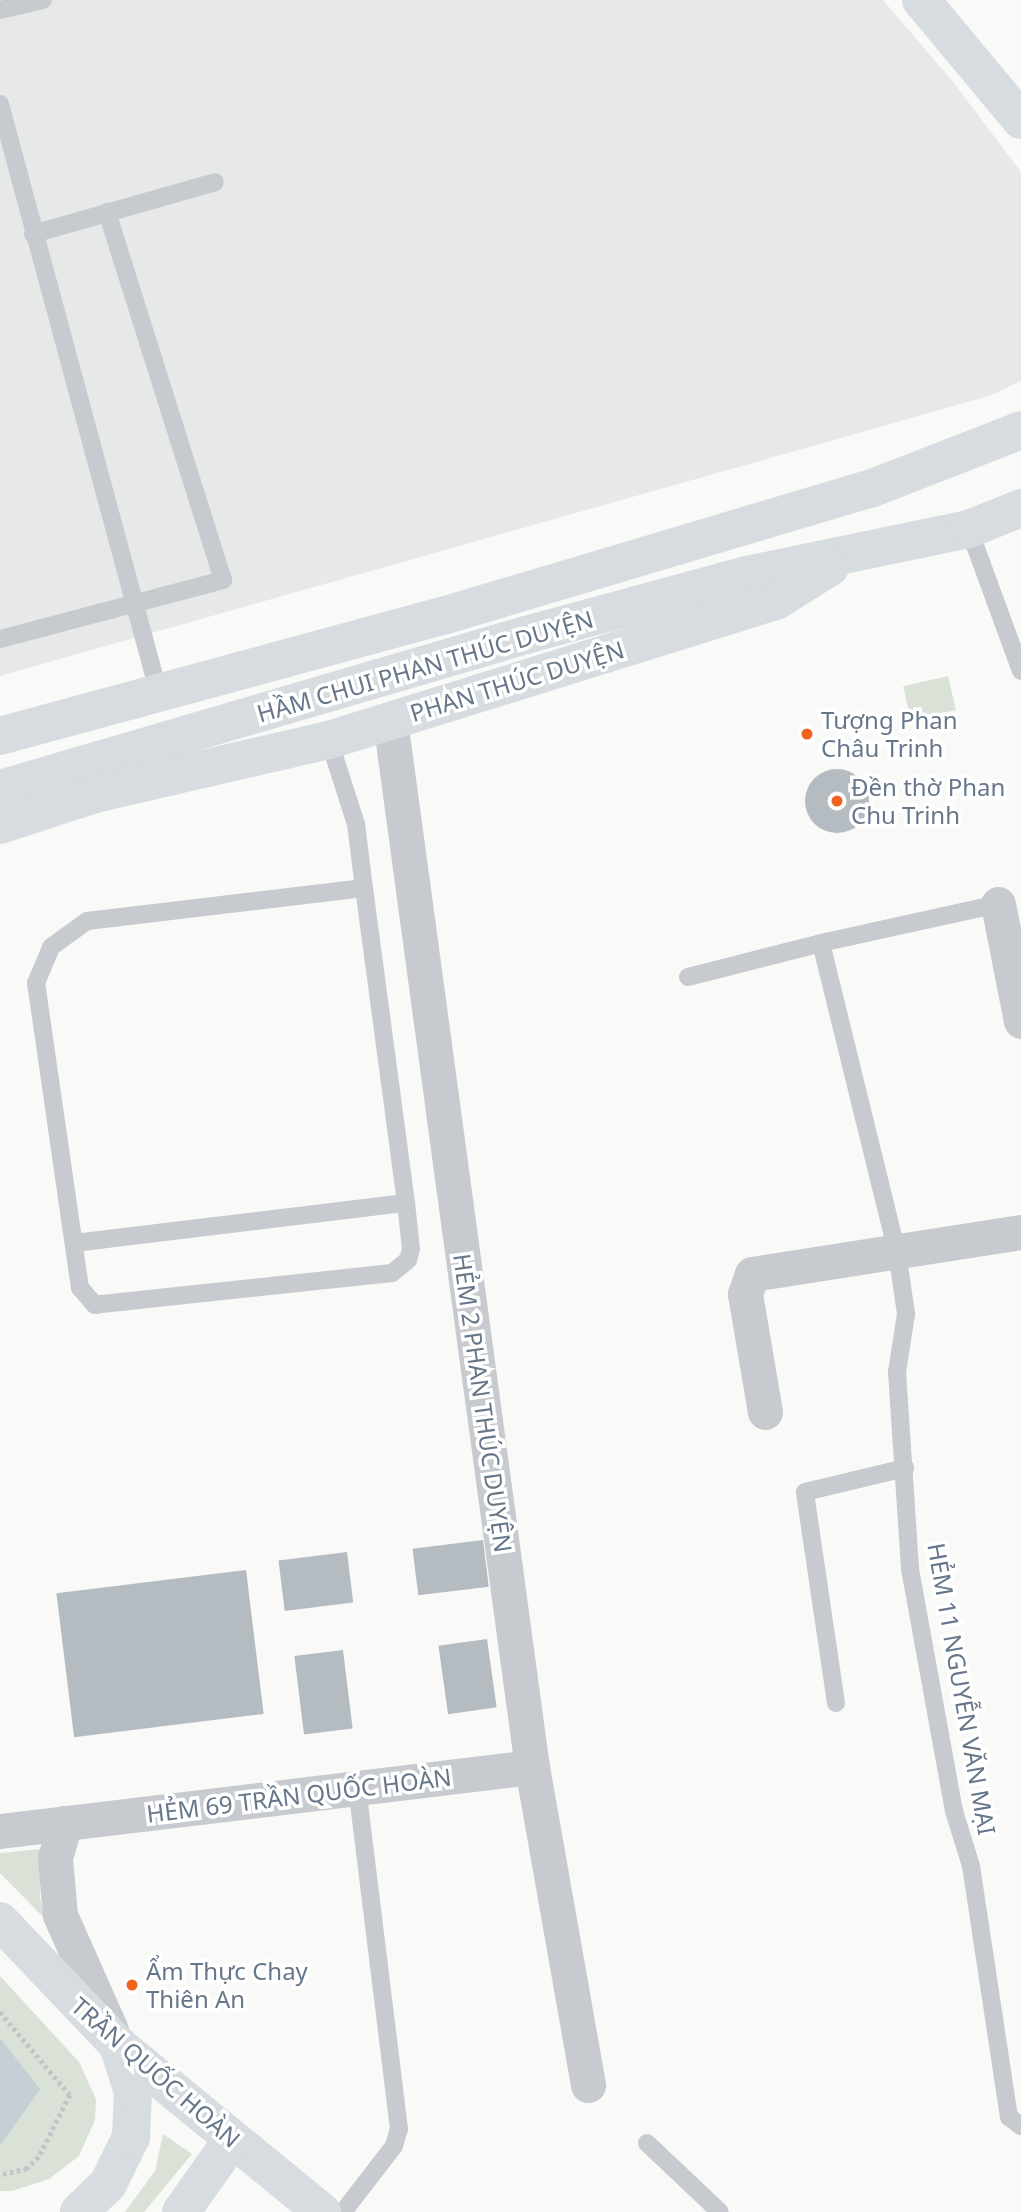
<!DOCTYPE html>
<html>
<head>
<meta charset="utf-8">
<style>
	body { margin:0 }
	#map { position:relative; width:1021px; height:2212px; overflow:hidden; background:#f9f9f7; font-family:"Noto Sans",sans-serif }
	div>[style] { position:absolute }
	.built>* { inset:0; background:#e7e8e8 }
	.green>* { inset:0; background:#dae2d7; transform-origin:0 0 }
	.water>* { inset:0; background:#c5cfd5 }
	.building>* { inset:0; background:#b4bbc1; transform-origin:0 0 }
	.round { border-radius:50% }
	.path>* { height:4.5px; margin-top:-2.25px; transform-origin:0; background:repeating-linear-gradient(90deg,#c2c4c7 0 3.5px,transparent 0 7px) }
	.lane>* { height:18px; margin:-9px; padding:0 9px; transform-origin:9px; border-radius:9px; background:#c7cacf }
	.street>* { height:35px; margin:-17.5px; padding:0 17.5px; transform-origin:17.5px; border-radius:17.5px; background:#c7cacf }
	.secondary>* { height:38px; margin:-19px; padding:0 19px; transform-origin:19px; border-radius:19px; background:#d6dce0 }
	.primary>* { height:38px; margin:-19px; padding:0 19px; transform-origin:19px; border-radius:19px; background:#d6dce0 }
	.dots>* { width:19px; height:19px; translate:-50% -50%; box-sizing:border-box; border:4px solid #fff; border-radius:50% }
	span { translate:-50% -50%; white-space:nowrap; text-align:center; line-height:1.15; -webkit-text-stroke:7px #fff; paint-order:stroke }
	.street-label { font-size:24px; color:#66778a }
	.poi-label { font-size:24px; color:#66778a }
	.left { translate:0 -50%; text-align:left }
</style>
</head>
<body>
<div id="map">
	<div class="built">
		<i style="clip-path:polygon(0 0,883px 0,954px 83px,1021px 172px,1021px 381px,989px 396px,0 676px)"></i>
	</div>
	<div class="green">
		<i style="left:948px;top:676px;width:35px;height:46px;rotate:77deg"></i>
		<i style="clip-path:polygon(41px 1849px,40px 1898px,45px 1919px,0 1873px,0 1853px)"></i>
		<i style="clip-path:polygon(0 1976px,79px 2062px,96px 2099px,95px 2120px,79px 2156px,49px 2179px,12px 2191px,0 2191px)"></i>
		<i style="clip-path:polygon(163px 2134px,192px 2154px,144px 2212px,125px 2212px,155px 2171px)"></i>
	</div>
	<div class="water">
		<i style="clip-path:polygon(0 2038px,40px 2089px,0 2146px)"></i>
	</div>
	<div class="building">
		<i class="round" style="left:805px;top:769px;width:64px;height:64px"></i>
		<i style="left:483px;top:1540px;width:47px;height:71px;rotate:83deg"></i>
		<i style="left:347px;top:1552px;width:51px;height:69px;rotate:83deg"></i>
		<i style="left:246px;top:1570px;width:145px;height:191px;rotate:83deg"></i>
		<i style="left:487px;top:1639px;width:69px;height:49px;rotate:82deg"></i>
		<i style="left:343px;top:1650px;width:79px;height:49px;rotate:83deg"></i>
	</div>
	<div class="path">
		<i style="left:0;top:2012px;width:109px;rotate:49.9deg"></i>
		<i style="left:70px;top:2095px;width:69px;rotate:116.6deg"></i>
		<i style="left:39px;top:2157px;width:17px;rotate:135deg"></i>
		<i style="left:27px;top:2169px;width:28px;rotate:167deg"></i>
	</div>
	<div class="lane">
		<i style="left:0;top:10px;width:44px;rotate:-13.1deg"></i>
		<i style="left:0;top:104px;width:611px;rotate:74.92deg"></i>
		<i style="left:33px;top:234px;width:189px;rotate:-15.9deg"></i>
		<i style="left:969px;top:529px;width:151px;rotate:69.9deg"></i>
		<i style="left:0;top:639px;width:231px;rotate:-14.8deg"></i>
		<i style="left:223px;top:580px;width:386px;rotate:-107.5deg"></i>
		<i style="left:329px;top:740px;width:88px;rotate:72.2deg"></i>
		<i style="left:356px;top:824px;width:64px;rotate:82.9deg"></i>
		<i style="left:364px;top:888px;width:318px;rotate:82.4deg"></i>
		<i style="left:406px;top:1203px;width:46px;rotate:83.8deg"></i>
		<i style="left:411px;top:1249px;width:11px;rotate:105deg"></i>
		<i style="left:408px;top:1260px;width:21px;rotate:141deg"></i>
		<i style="left:392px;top:1273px;width:299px;rotate:173.9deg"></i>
		<i style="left:95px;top:1305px;width:23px;rotate:-131deg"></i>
		<i style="left:80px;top:1288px;width:308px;rotate:-98.2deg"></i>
		<i style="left:36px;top:983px;width:39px;rotate:-67deg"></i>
		<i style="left:51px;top:947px;width:44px;rotate:-35.8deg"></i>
		<i style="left:87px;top:921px;width:279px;rotate:-6.8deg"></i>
		<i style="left:821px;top:943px;width:181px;rotate:-12.4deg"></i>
		<i style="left:688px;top:977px;width:137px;rotate:-14.3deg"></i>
		<i style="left:821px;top:943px;width:318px;rotate:76.2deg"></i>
		<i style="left:897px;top:1252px;width:63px;rotate:81.7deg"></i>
		<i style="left:906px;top:1314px;width:59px;rotate:98.8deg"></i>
		<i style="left:897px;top:1372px;width:197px;rotate:86.2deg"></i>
		<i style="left:910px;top:1569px;width:246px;rotate:79.7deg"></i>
		<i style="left:954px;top:1811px;width:58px;rotate:72.8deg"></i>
		<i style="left:971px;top:1866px;width:254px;rotate:81.4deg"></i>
		<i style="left:1009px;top:2117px;width:15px;rotate:37deg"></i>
		<i style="left:74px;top:1243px;width:334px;rotate:-6.9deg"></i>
		<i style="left:836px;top:1703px;width:213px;rotate:-98.4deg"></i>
		<i style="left:805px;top:1492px;width:103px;rotate:-13.5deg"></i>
		<i style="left:647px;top:2143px;width:100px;rotate:43.4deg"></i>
		<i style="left:343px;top:2212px;width:83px;rotate:-52.3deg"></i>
		<i style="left:394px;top:2146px;width:18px;rotate:-74deg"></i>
		<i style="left:399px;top:2129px;width:344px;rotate:-97deg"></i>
	</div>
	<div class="street">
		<i style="left:390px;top:720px;width:1057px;rotate:82.28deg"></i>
		<i style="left:532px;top:1767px;width:323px;rotate:80deg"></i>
		<i style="left:998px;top:904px;width:119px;rotate:78.9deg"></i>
		<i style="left:765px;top:1412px;width:120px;rotate:-99.6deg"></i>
		<i style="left:745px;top:1294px;width:21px;rotate:-71deg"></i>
		<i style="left:752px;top:1274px;width:272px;rotate:-8.9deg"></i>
		<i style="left:65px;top:1823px;width:36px;rotate:106deg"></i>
		<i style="left:55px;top:1858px;width:57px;rotate:85deg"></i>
		<i style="left:60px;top:1915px;width:126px;rotate:66.1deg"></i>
		<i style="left:0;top:1831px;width:536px;rotate:-6.86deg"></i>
	</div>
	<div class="secondary">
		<i style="left:921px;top:0;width:156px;rotate:50.2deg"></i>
		<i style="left:0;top:736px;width:462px;rotate:-15.2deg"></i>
		<i style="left:446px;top:615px;width:442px;rotate:-16.6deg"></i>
		<i style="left:870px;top:489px;width:162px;rotate:-21.3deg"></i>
		<i style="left:0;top:789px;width:548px;rotate:-16.32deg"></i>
		<i style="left:526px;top:635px;width:229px;rotate:-15.2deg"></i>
		<i style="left:747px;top:575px;width:227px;rotate:-11.7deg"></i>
		<i style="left:969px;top:529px;width:56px;rotate:-22deg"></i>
		<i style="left:0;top:825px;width:100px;rotate:-18.1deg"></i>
		<i style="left:95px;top:794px;width:240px;rotate:-13deg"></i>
		<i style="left:329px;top:740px;width:468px;rotate:-17.3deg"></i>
		<i style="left:776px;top:601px;width:64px;rotate:-32.2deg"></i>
	</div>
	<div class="primary">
		<i style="left:0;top:1921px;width:171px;rotate:46.4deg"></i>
		<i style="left:118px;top:2045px;width:264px;rotate:39.3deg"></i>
		<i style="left:79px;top:2212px;width:40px;rotate:-44deg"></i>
		<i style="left:108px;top:2184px;width:52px;rotate:-63.9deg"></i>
		<i style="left:131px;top:2137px;width:45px;rotate:-87.5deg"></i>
		<i style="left:133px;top:2092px;width:49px;rotate:-107.7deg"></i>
		<i style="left:181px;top:2212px;width:88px;rotate:-54.7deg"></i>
	</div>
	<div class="dots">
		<i style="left:807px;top:734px;background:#f06220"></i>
		<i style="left:837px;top:801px;background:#f06220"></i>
		<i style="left:132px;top:1985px;background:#f06220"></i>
	</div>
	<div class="street-label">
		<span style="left:425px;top:666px;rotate:-16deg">HẦM CHUI PHAN THÚC DUYỆN</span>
		<span style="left:517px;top:681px;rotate:-17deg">PHAN THÚC DUYỆN</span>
		<span style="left:483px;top:1403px;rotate:82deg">HẺM 2 PHAN THÚC DUYỆN</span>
		<span style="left:962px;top:1689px;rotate:80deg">HẺM 11 NGUYỄN VĂN MẠI</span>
		<span style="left:299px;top:1795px;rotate:-7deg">HẺM 69 TRẦN QUỐC HOÀN</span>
		<span style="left:156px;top:2072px;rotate:41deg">TRẦN QUỐC HOÀN</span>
	</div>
	<div class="poi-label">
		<span class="left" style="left:821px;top:734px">Tượng Phan<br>Châu Trinh</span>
		<span class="left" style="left:851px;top:801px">Đền thờ Phan<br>Chu Trinh</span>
		<span class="left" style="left:146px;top:1985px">Ẩm Thực Chay<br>Thiên An</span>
	</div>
</div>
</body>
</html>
